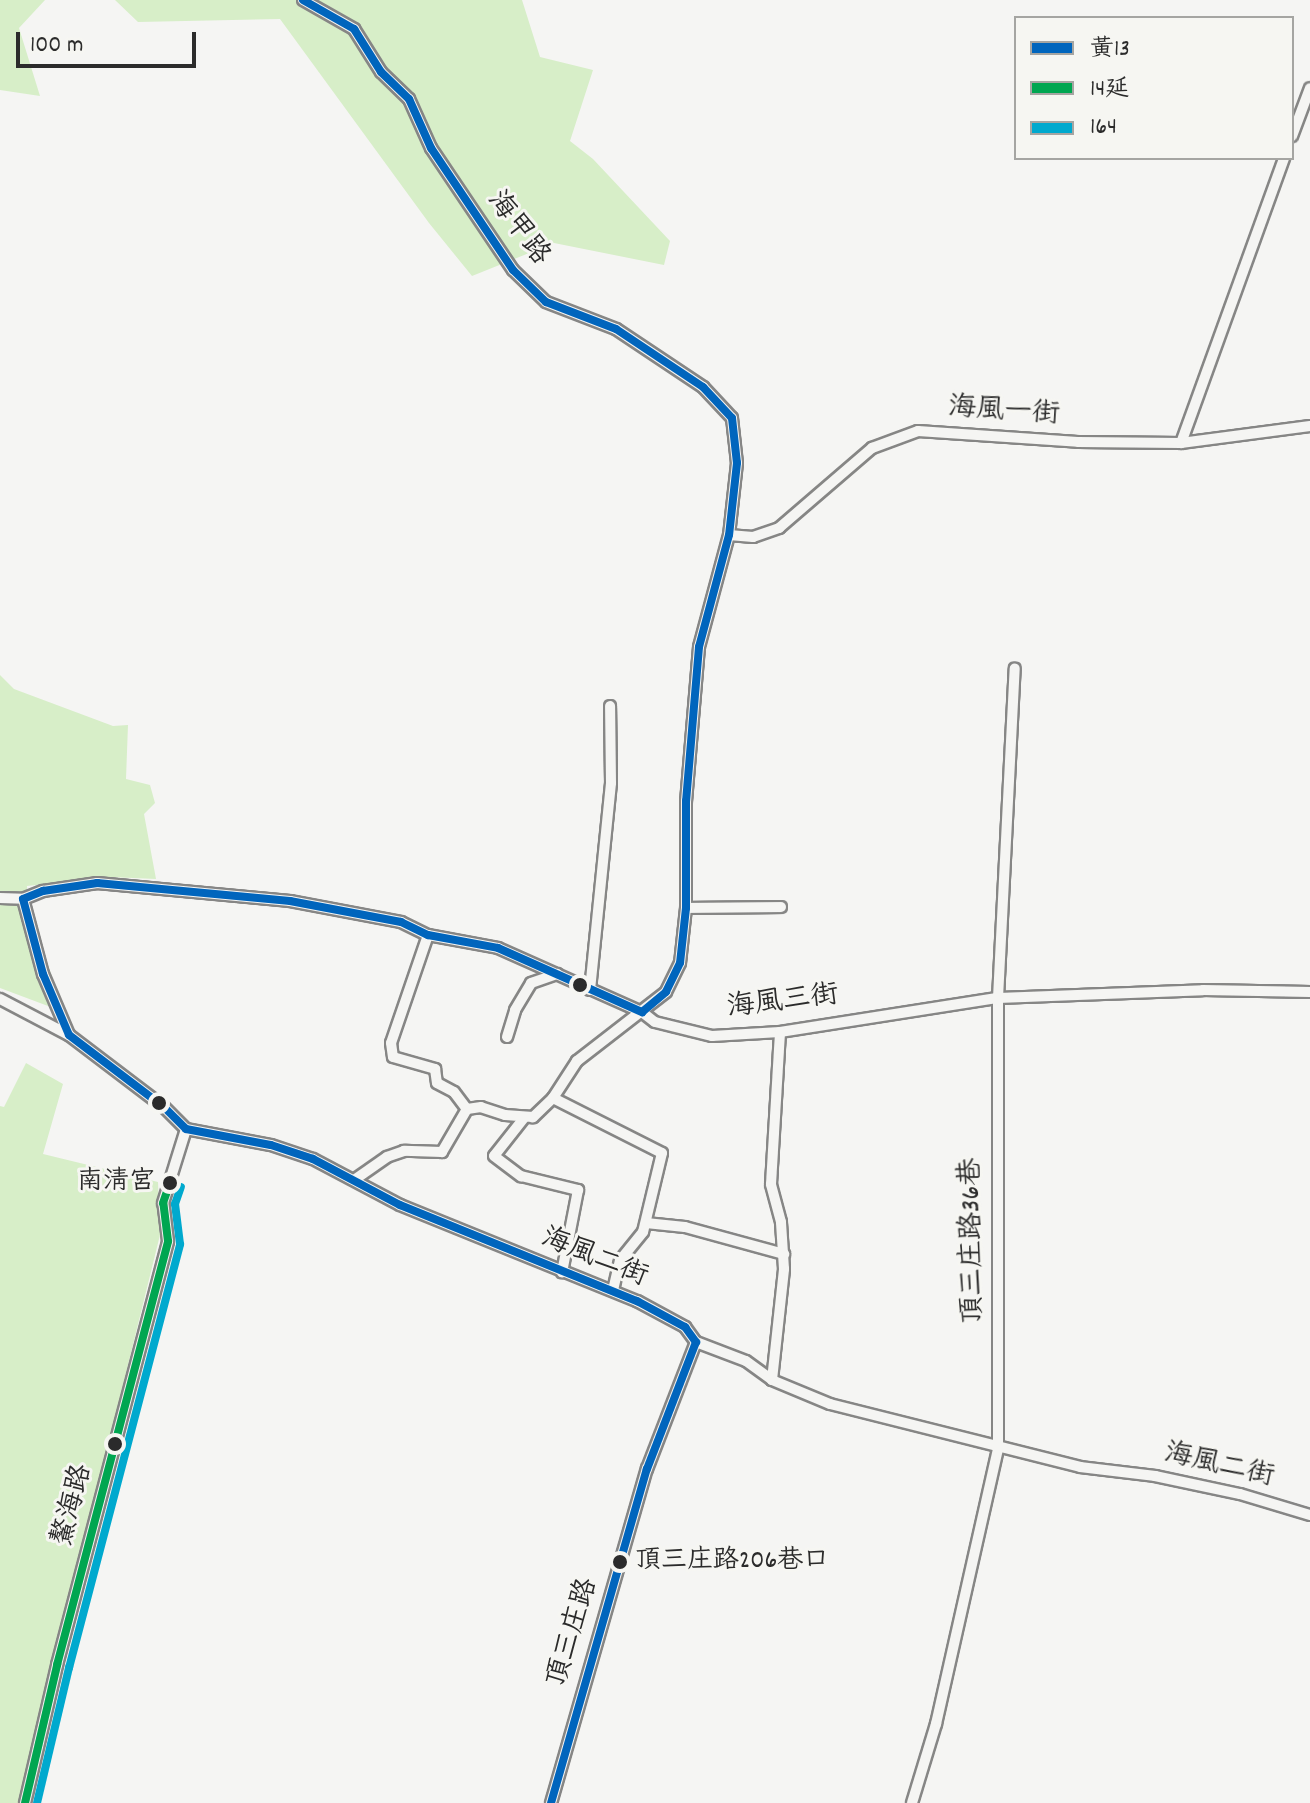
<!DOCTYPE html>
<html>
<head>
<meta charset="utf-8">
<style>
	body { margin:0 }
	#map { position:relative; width:1310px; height:1803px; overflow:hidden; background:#f5f5f3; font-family:Dekko,"LXGW WenKai TC",sans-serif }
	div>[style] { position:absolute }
	.green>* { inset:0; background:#d7eec8 }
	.roads { filter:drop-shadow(2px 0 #868685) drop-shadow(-2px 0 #868685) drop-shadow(0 2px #868685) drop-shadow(0 -2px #868685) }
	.minor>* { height:10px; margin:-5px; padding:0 5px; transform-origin:5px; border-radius:5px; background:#f5f5f3 }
	.bus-1>* { height:8px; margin:-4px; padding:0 4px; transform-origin:4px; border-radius:4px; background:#0065bd }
	.bus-2>* { height:8px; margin:-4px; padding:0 4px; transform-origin:4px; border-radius:4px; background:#00a651 }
	.bus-3>* { height:8px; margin:-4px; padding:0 4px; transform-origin:4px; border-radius:4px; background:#00a9ce }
	.dots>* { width:22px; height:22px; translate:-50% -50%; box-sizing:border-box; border:4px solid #f6f6f2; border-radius:50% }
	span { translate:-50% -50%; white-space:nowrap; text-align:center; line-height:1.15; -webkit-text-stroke:6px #f6f6f2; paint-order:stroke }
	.bus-label { font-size:26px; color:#2b2b2b }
	.right { translate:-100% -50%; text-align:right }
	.left { translate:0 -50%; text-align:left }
	.street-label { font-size:28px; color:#2b2b2b }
	.legend { position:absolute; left:1014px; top:16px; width:280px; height:144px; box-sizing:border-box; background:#f6f6f2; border:2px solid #a5a5a2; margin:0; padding:10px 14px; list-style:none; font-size:24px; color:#2b2b2b }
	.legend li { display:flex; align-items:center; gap:16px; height:40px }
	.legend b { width:40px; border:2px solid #a5a5a2 }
	.scale { position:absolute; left:16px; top:32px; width:180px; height:36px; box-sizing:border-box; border:4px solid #2b2b2b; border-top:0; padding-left:10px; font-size:24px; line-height:28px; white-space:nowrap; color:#2b2b2b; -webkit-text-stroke:6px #f6f6f2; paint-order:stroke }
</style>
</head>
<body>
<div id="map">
	<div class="green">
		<i style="clip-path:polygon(0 0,45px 0,19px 28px,40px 96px,0 90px)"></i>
		<i style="clip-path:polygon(115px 0,522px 0,540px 57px,593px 70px,570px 141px,593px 159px,670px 241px,664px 265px,554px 243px,472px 276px,429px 223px,280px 19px,138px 22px)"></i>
		<i style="clip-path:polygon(0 675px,14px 689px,113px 726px,128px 725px,126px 779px,150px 785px,155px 803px,144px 814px,156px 879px,110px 877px,27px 886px,28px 906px,64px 1012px,0 988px)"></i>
		<i style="clip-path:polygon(26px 1063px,63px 1084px,43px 1154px,158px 1182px,160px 1235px,20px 1803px,0 1803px,0 1106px,4px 1107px)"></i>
	</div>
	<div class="roads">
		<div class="minor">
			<i style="left:303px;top:0;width:59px;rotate:29.6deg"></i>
			<i style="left:354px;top:29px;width:51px;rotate:57.9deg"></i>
			<i style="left:381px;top:72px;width:39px;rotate:44deg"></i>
			<i style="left:409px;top:99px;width:54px;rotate:65.8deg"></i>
			<i style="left:431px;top:148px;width:147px;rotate:56.1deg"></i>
			<i style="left:513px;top:270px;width:46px;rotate:44.1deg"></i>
			<i style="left:546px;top:302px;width:75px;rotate:21.1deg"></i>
			<i style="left:616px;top:329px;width:105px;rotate:33.7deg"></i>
			<i style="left:703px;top:387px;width:42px;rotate:46.9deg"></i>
			<i style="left:732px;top:418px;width:45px;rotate:83.7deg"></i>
			<i style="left:737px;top:463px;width:72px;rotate:96.3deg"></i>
			<i style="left:729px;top:535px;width:116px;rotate:105deg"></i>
			<i style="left:699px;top:647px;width:155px;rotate:94.8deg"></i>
			<i style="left:686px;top:801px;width:107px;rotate:90deg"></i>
			<i style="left:686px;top:908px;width:55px;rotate:96.2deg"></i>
			<i style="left:680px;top:963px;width:32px;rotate:116deg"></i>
			<i style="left:666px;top:992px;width:113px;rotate:142.2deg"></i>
			<i style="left:577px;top:1061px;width:44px;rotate:123deg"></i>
			<i style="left:553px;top:1098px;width:28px;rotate:136deg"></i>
			<i style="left:533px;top:1117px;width:28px;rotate:-176deg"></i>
			<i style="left:505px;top:1115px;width:25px;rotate:-162deg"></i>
			<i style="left:481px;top:1107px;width:14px;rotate:172deg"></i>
			<i style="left:467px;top:1109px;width:50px;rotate:120.2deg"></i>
			<i style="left:442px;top:1152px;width:38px;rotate:-178deg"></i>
			<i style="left:404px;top:1151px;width:18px;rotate:161deg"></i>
			<i style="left:387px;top:1157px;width:38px;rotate:145deg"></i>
			<i style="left:1292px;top:136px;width:51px;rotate:-69.4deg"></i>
			<i style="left:1181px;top:443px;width:303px;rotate:-70.1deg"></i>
			<i style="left:729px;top:535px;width:24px;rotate:5deg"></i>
			<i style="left:753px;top:537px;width:28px;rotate:-19deg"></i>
			<i style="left:779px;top:528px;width:123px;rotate:-40.7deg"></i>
			<i style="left:872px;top:448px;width:49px;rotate:-20.3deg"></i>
			<i style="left:918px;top:431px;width:160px;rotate:3.9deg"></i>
			<i style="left:1078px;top:442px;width:103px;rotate:0.6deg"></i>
			<i style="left:1181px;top:443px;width:130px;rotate:-7.5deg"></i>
			<i style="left:0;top:898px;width:23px;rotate:2deg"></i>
			<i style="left:23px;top:899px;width:22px;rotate:-22deg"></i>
			<i style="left:43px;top:891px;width:55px;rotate:-8.4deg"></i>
			<i style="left:97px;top:883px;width:194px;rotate:5.3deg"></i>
			<i style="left:290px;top:901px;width:113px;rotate:10.7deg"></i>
			<i style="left:401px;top:922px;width:30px;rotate:26deg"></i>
			<i style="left:428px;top:935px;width:71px;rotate:10.5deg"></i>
			<i style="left:498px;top:948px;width:158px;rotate:24deg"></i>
			<i style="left:642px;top:1012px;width:16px;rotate:38deg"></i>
			<i style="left:655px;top:1022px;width:59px;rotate:13.8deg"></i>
			<i style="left:712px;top:1036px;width:68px;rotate:-3.4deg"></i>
			<i style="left:780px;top:1032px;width:221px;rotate:-8.9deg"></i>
			<i style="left:998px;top:998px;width:205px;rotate:-2.2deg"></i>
			<i style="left:1203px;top:990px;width:107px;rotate:1.1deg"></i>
			<i style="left:23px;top:899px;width:78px;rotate:75.1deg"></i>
			<i style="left:43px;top:974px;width:66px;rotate:66.9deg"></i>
			<i style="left:69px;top:1035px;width:119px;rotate:37.2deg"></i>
			<i style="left:164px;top:1107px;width:31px;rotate:45deg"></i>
			<i style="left:186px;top:1129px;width:86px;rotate:10.7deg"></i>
			<i style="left:271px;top:1145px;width:44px;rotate:18.4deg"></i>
			<i style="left:313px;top:1159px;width:98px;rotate:27.9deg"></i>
			<i style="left:400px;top:1205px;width:256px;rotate:22.1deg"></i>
			<i style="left:637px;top:1301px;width:55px;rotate:28.4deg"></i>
			<i style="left:685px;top:1327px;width:19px;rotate:54deg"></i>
			<i style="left:696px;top:1342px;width:53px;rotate:20.8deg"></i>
			<i style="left:746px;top:1361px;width:32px;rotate:36deg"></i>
			<i style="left:772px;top:1380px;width:63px;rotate:22.5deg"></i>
			<i style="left:830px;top:1404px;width:258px;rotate:14.1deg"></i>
			<i style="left:1080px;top:1467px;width:76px;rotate:6.8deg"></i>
			<i style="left:1155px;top:1476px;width:87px;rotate:12deg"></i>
			<i style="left:1240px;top:1494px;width:73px;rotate:16.7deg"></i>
			<i style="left:686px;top:908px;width:95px;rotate:-0.6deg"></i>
			<i style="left:428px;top:935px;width:114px;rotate:108.9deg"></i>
			<i style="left:391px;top:1043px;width:14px;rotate:82deg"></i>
			<i style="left:393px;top:1057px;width:44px;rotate:15.9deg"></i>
			<i style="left:435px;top:1069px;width:14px;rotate:82deg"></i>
			<i style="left:437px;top:1083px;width:19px;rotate:28deg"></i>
			<i style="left:454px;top:1092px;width:21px;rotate:53deg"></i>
			<i style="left:590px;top:990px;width:208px;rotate:-84.2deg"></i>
			<i style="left:611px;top:783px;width:77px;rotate:-90.7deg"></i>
			<i style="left:0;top:999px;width:78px;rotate:27.6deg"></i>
			<i style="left:507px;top:1037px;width:28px;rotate:-73deg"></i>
			<i style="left:515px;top:1010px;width:31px;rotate:-59deg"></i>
			<i style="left:531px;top:983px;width:28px;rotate:-19deg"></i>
			<i style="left:553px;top:1098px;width:122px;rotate:26.8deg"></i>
			<i style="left:662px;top:1153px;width:81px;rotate:103.5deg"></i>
			<i style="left:643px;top:1232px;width:36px;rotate:129deg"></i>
			<i style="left:620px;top:1260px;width:31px;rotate:103deg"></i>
			<i style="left:524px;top:1118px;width:48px;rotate:128.3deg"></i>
			<i style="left:494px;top:1156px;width:34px;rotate:37deg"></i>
			<i style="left:521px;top:1176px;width:59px;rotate:13.8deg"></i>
			<i style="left:578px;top:1190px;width:84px;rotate:101deg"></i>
			<i style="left:646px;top:1223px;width:39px;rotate:6deg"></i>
			<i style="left:685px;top:1227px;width:103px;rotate:15.3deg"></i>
			<i style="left:772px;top:1380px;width:112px;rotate:-83.8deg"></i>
			<i style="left:784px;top:1269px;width:47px;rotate:-93.7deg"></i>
			<i style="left:781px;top:1222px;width:39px;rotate:-105deg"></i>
			<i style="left:771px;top:1184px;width:152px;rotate:-86.6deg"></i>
			<i style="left:25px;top:1803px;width:142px;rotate:-76.9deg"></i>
			<i style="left:57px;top:1665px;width:438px;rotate:-75.3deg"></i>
			<i style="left:168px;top:1241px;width:38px;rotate:-97deg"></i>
			<i style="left:163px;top:1203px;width:77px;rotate:-72.7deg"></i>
			<i style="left:551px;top:1803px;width:348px;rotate:-74deg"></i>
			<i style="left:647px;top:1469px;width:136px;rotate:-68.9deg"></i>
			<i style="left:912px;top:1803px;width:83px;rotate:-73.1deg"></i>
			<i style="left:936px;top:1724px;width:283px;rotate:-77.3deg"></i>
			<i style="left:998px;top:1448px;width:450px;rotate:-90deg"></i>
			<i style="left:998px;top:998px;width:330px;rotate:-87.1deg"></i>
		</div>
	</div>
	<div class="bus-1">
		<i style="left:303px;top:0;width:59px;rotate:29.6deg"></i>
		<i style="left:354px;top:29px;width:51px;rotate:57.9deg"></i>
		<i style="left:381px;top:72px;width:39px;rotate:44deg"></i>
		<i style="left:409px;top:99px;width:54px;rotate:65.8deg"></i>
		<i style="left:431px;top:148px;width:147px;rotate:56.1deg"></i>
		<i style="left:513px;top:270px;width:46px;rotate:44.1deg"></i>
		<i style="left:546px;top:302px;width:75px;rotate:21.1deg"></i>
		<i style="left:616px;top:329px;width:105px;rotate:33.7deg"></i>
		<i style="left:703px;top:387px;width:42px;rotate:46.9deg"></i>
		<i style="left:732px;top:418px;width:45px;rotate:83.7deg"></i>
		<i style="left:737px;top:463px;width:72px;rotate:96.3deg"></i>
		<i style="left:729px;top:535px;width:116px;rotate:105deg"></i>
		<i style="left:699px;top:647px;width:155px;rotate:94.8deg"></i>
		<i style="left:686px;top:801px;width:107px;rotate:90deg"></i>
		<i style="left:686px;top:908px;width:55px;rotate:96.2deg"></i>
		<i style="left:680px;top:963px;width:32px;rotate:116deg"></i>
		<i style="left:666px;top:992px;width:31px;rotate:140deg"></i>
		<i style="left:23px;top:899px;width:78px;rotate:75.1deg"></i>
		<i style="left:43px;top:974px;width:66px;rotate:66.9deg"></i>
		<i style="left:69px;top:1035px;width:119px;rotate:37.2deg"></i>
		<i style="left:164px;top:1107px;width:31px;rotate:45deg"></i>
		<i style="left:186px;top:1129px;width:86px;rotate:10.7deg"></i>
		<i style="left:271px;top:1145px;width:44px;rotate:18.4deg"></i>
		<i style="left:313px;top:1159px;width:98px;rotate:27.9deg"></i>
		<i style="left:400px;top:1205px;width:256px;rotate:22.1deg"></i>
		<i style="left:637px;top:1301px;width:55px;rotate:28.4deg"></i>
		<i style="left:685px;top:1327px;width:19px;rotate:54deg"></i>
		<i style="left:23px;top:899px;width:22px;rotate:-22deg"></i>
		<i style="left:43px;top:891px;width:55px;rotate:-8.4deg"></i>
		<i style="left:97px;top:883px;width:194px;rotate:5.3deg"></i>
		<i style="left:290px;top:901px;width:113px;rotate:10.7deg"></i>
		<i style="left:401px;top:922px;width:30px;rotate:26deg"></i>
		<i style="left:428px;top:935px;width:71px;rotate:10.5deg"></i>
		<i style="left:498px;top:948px;width:158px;rotate:24deg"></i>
		<i style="left:551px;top:1803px;width:348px;rotate:-74deg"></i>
		<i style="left:647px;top:1469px;width:136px;rotate:-68.9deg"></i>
	</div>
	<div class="bus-2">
		<i style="left:25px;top:1803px;width:142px;rotate:-76.9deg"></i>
		<i style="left:57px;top:1665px;width:438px;rotate:-75.3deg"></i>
		<i style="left:168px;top:1241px;width:38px;rotate:-97deg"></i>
		<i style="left:163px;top:1203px;width:21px;rotate:-71deg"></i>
	</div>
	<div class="bus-3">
		<i style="left:37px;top:1803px;width:139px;rotate:-76.7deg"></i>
		<i style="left:69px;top:1668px;width:438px;rotate:-75.3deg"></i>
		<i style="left:180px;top:1244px;width:40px;rotate:-97.1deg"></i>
		<i style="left:175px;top:1204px;width:18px;rotate:-71deg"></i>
	</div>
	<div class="dots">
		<i style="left:580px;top:985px;background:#2b2b2b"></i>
		<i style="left:159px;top:1103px;background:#2b2b2b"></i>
		<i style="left:170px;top:1183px;background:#2b2b2b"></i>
		<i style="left:115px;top:1444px;background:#2b2b2b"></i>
		<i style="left:620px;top:1562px;background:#2b2b2b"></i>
	</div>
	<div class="bus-label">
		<span class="right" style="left:155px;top:1183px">南清宮</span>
		<span class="left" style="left:635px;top:1562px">頂三庄路206巷口</span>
	</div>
	<div class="street-label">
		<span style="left:517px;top:229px;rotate:53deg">海甲路</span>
		<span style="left:1004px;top:413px;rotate:4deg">海風一街</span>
		<span style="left:783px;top:1003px;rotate:-7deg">海風三街</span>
		<span style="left:974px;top:1241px;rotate:-91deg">頂三庄路36巷</span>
		<span style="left:594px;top:1259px;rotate:22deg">海風二街</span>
		<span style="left:1219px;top:1467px;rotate:13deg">海風二街</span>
		<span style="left:74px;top:1506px;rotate:-75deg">鰲海路</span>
		<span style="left:574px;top:1633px;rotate:-73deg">頂三庄路</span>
	</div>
	<ul class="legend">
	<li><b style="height:10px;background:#0065bd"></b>黃13</li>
	<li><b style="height:10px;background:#00a651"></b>14延</li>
	<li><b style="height:10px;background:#00a9ce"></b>164</li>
	</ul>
	<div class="scale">100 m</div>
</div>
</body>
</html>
